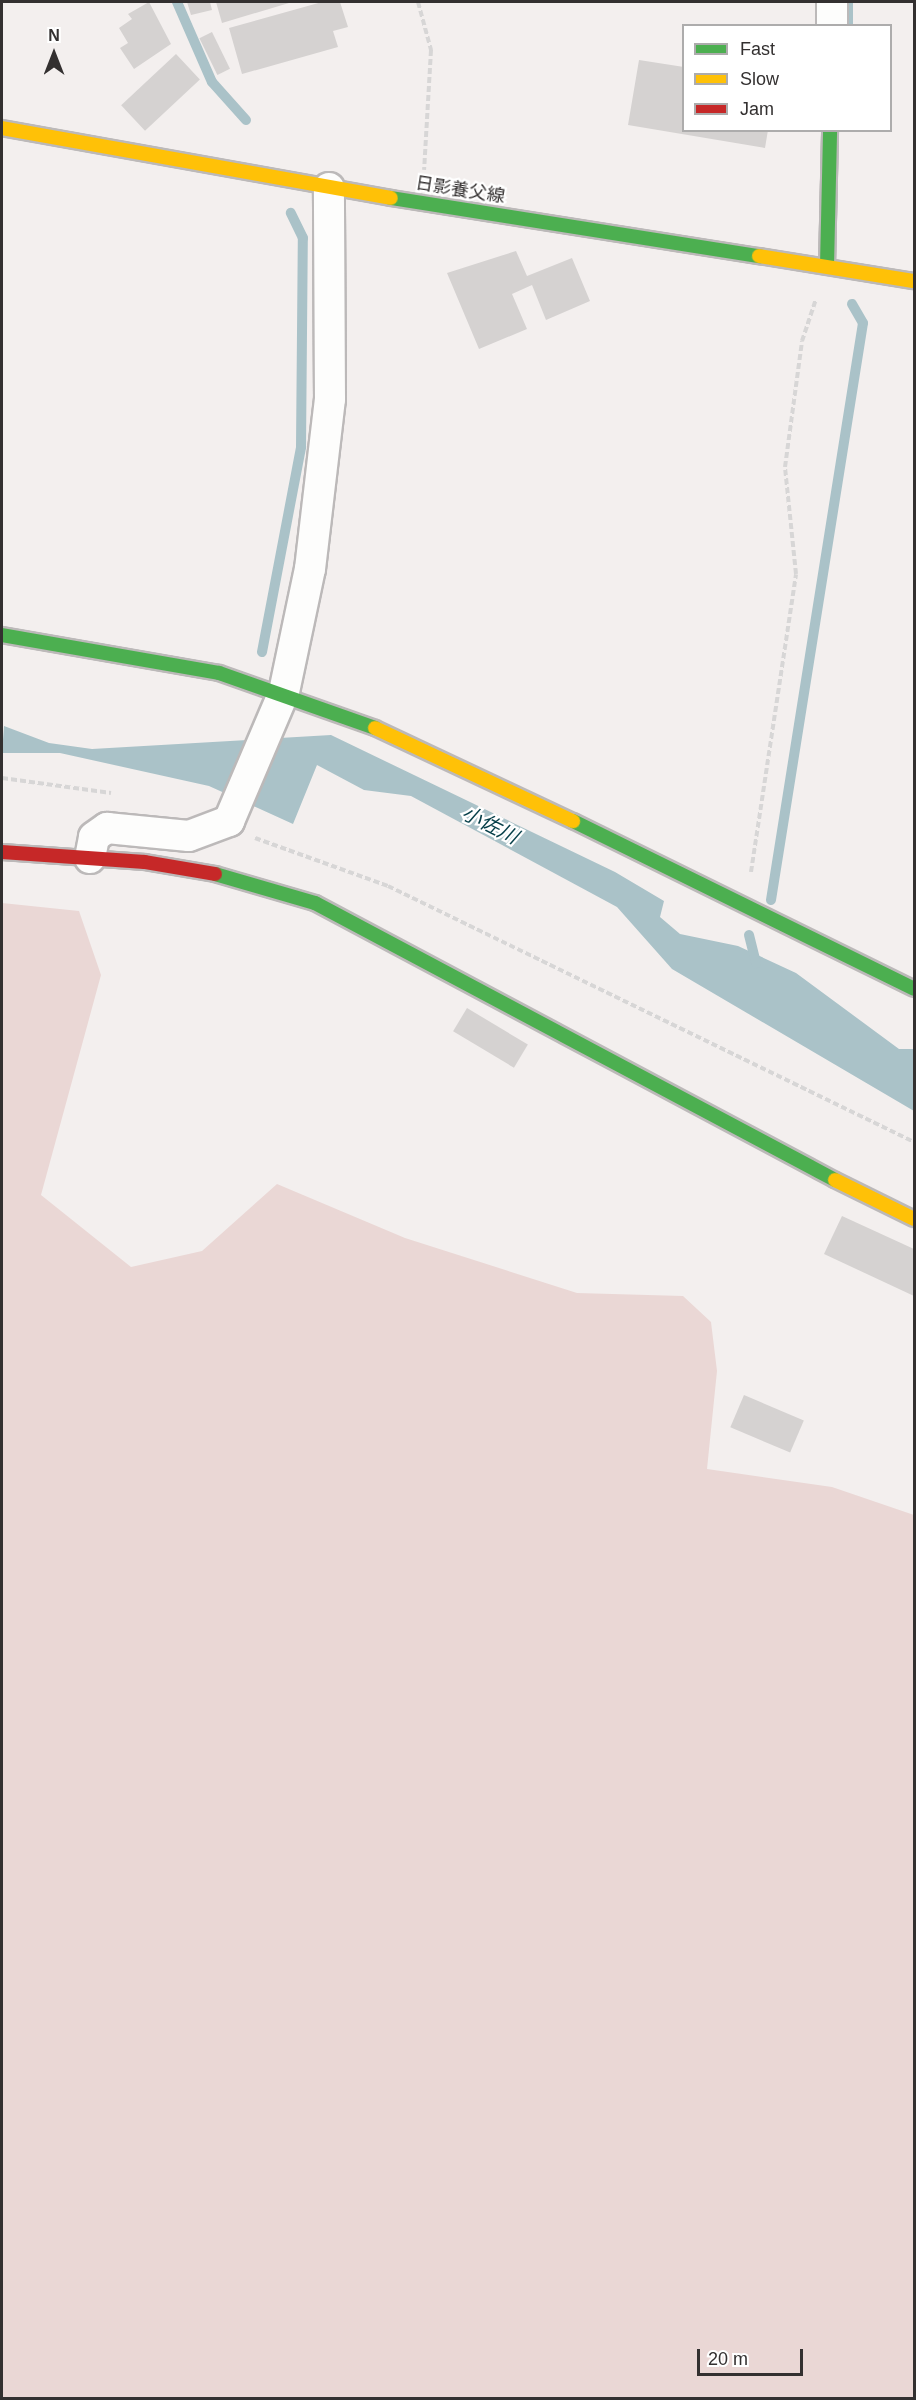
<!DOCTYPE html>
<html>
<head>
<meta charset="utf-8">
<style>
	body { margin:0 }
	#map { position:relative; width:916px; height:2400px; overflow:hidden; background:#f3efee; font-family:Helvetica,"Noto Sans JP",sans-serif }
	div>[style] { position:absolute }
	.green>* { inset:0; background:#ead7d5 }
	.water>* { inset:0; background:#aac2c8 }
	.stream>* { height:10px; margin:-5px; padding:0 5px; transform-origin:5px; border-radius:5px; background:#aac2c8 }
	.building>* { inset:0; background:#d5d2d1; transform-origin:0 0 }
	.path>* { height:4px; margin-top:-2px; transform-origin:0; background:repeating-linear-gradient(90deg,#d7d6d6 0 6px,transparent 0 9px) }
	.roads { filter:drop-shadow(2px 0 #bcb9b9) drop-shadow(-2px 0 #bcb9b9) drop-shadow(0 2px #bcb9b9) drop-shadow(0 -2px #bcb9b9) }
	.street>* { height:30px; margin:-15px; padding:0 15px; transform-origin:15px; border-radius:15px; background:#fdfdfc }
	.fast>* { height:14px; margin:-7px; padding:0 7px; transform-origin:7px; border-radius:7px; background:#4caf50 }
	.slow>* { height:14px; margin:-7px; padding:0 7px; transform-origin:7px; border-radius:7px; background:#ffc107 }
	.jam>* { height:14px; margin:-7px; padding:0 7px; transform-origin:7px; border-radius:7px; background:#c62828 }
	span { translate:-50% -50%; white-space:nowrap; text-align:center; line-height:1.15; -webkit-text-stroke:4.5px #fff; paint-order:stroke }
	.street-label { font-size:18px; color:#333030 }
	.water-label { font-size:20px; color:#063f49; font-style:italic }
	.frame { position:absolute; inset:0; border:3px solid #333030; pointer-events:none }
	.legend { position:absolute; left:682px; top:24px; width:210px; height:108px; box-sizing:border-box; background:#fff; border:2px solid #adacac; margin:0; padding:8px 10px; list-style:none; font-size:18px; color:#333030 }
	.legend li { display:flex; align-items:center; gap:12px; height:30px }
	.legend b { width:30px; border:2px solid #adacac }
	.north { position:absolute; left:24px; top:24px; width:60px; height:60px; -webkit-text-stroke:4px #fff; paint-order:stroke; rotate:0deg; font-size:16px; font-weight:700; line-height:24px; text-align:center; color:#333030 }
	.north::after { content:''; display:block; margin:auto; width:21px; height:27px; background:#333030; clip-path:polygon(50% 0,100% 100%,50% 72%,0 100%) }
	.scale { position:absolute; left:697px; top:2349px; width:106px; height:27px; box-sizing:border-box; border:3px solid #333030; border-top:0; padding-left:8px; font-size:18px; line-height:21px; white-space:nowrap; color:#333030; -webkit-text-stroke:4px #fff; paint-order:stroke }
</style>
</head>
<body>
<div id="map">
	<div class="green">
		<i style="clip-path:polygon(2px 903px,79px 911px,101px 975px,41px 1195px,131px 1267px,202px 1251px,277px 1184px,405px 1238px,577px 1293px,683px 1296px,711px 1322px,717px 1371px,707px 1469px,832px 1487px,914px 1515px,914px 2398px,2px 2398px)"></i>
	</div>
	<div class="water">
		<i style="clip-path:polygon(4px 726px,49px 743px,92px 749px,331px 735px,615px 872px,664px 901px,660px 917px,680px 934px,738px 946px,796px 973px,899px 1049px,914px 1049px,914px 1111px,672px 969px,617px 907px,411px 796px,364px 790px,317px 765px,293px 824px,209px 786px,60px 753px,2px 753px)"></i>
	</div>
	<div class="stream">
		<i style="left:177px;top:2px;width:87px;rotate:66.4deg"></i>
		<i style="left:212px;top:82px;width:51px;rotate:48.2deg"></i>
		<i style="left:848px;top:26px;width:24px;rotate:-90deg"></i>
		<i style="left:262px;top:652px;width:209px;rotate:-79.2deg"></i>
		<i style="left:301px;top:447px;width:209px;rotate:-89.5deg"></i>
		<i style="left:303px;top:238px;width:28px;rotate:-116deg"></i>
		<i style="left:771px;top:900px;width:584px;rotate:-80.94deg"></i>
		<i style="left:863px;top:323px;width:22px;rotate:-120deg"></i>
		<i style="left:749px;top:935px;width:29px;rotate:76deg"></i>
	</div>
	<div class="building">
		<i style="clip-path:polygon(149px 2px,171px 44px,134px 69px,120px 48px,128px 43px,119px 28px,132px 19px,128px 14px)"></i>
		<i style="clip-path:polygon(187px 2px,210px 2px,212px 10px,191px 15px)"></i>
		<i style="clip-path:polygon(216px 2px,289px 2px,289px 3px,222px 23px)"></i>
		<i style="clip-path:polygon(322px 2px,340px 2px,348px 27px,333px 31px,338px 47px,242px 74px,229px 28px)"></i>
		<i style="left:212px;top:32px;width:41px;height:14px;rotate:64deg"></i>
		<i style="left:176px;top:54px;width:35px;height:75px;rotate:47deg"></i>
		<i style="clip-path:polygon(639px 60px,684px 67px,684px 130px,768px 130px,765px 148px,628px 125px)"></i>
		<i style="clip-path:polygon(516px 251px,527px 276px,572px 258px,590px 301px,546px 320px,532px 285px,512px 294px,527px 329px,479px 349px,447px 273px)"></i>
		<i style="left:467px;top:1008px;width:71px;height:27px;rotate:31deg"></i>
		<i style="clip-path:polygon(842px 1216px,914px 1249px,914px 1296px,824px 1254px)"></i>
		<i style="left:744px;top:1395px;width:65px;height:35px;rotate:23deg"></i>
	</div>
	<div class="path">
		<i style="left:418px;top:2px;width:50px;rotate:74.8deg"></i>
		<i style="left:431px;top:50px;width:120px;rotate:93.3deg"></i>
		<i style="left:2px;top:778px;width:110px;rotate:7.8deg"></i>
		<i style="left:255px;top:838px;width:141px;rotate:19.8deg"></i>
		<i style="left:388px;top:886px;width:585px;rotate:25.95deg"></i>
		<i style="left:751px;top:872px;width:301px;rotate:-81.4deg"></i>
		<i style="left:796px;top:574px;width:108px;rotate:-95.9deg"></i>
		<i style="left:785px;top:467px;width:127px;rotate:-82.3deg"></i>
		<i style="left:802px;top:341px;width:44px;rotate:-71.6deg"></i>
	</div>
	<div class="roads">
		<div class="street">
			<i style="left:832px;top:26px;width:24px;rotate:-90deg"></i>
			<i style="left:90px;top:858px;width:21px;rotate:-79deg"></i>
			<i style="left:94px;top:837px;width:16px;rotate:-35deg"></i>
			<i style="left:107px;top:828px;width:82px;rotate:5.6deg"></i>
			<i style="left:189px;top:836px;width:43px;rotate:-20.6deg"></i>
			<i style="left:229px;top:821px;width:140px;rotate:-66.9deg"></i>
			<i style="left:284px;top:692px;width:126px;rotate:-78.1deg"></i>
			<i style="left:310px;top:569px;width:171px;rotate:-83.3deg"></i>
			<i style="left:330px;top:399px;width:211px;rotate:-90.3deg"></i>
		</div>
		<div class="fast">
			<i style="left:391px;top:198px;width:373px;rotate:9deg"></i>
			<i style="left:827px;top:266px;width:136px;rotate:-88.7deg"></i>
			<i style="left:2px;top:635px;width:220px;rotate:9.9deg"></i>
			<i style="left:219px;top:673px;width:165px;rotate:19.4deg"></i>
			<i style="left:573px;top:821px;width:380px;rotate:26.2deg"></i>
			<i style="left:215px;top:874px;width:104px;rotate:16.2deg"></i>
			<i style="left:315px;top:903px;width:589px;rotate:28.04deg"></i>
		</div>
		<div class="slow">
			<i style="left:2px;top:128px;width:395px;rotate:10.2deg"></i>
			<i style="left:759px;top:256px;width:157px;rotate:9.2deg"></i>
			<i style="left:375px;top:728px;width:219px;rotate:25.2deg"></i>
			<i style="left:835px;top:1180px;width:88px;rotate:26.3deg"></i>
		</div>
		<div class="jam">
			<i style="left:2px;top:852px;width:143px;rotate:4deg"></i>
			<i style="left:145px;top:862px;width:71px;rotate:9.7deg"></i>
		</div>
	</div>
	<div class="street-label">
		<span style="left:460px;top:190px;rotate:9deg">日影養父線</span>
	</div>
	<div class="water-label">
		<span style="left:490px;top:825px;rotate:27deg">小佐川</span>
	</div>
	<div class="frame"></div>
	<ul class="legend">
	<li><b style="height:8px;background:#4caf50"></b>Fast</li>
	<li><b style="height:8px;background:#ffc107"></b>Slow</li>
	<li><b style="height:8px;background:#c62828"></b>Jam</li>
	</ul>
	<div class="north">N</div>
	<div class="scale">20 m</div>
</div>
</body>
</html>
